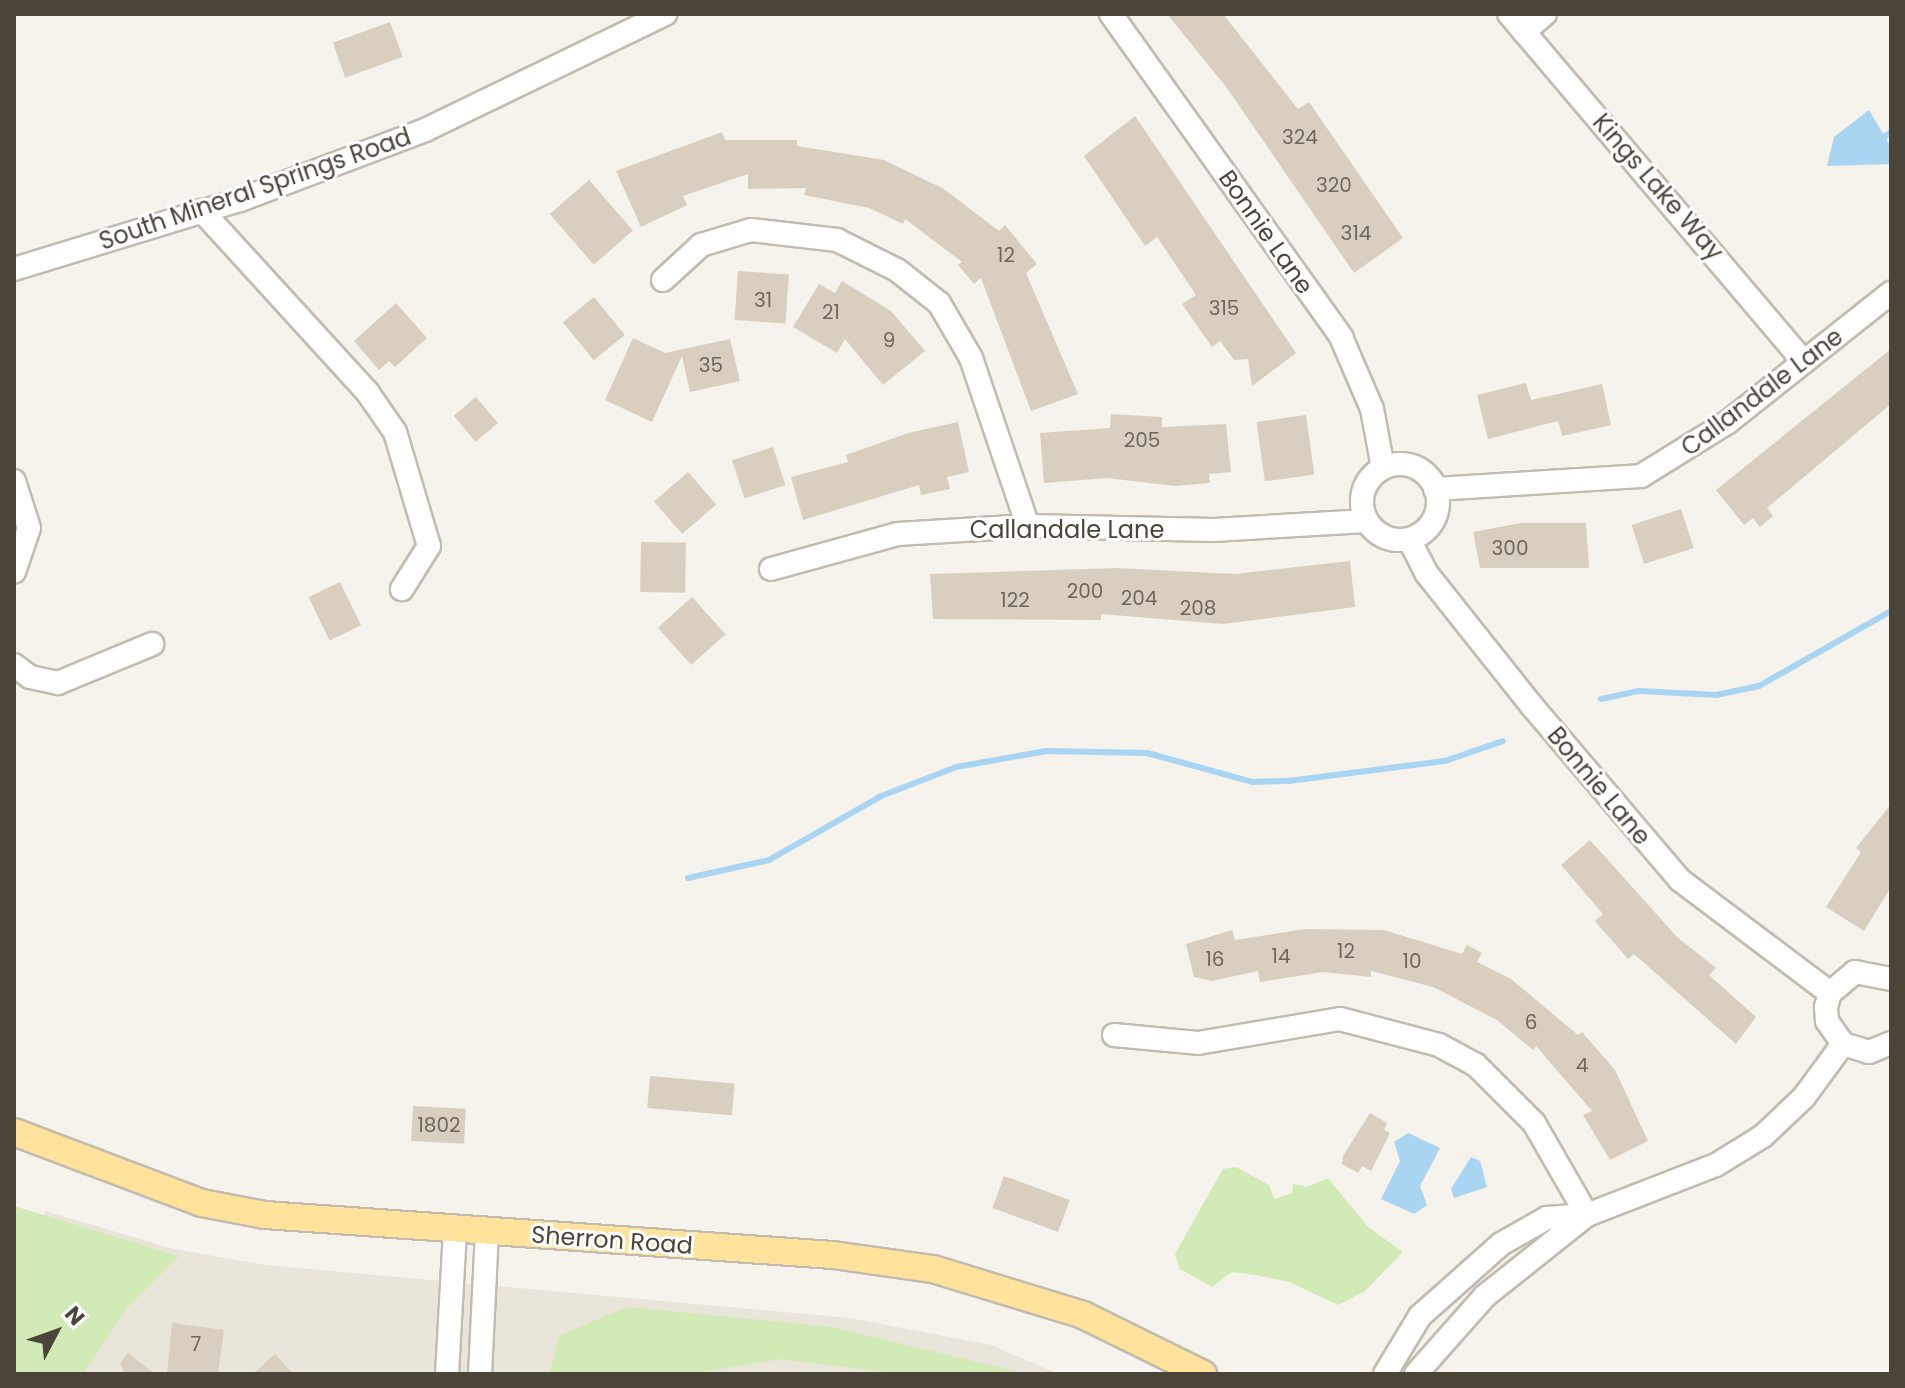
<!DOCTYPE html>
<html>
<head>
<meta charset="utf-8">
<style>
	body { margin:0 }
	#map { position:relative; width:1905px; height:1388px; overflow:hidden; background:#f6f3ec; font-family:Poppins,sans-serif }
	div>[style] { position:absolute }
	.residential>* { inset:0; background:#eae5da }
	.green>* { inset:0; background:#d2eab5 }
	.water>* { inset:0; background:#a9d4f2 }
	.stream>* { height:6px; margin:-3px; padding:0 3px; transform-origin:3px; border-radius:3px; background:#a9d4f2 }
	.building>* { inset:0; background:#d8cfc1; transform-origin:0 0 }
	.roads { filter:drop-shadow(2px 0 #c2bbae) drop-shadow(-2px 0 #c2bbae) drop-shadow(0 2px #c2bbae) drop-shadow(0 -2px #c2bbae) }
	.minor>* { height:22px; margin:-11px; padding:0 11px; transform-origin:11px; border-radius:11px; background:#fff }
	.minor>.ring { margin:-11px; padding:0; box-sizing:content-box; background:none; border:22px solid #fff; border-radius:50% }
	.major>* { height:26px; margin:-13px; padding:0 13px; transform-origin:13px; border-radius:13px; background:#ffe39c }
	span { translate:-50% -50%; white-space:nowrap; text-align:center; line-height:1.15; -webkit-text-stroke:6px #fff; paint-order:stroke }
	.number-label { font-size:20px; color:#6e675b }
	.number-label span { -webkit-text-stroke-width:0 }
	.street-label { font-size:24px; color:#4b4439 }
	.frame { position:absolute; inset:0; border:16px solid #4b4439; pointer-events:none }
	.north { position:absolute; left:16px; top:1292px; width:80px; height:80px; -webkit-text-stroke:6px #fff; paint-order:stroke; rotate:49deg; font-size:22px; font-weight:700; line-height:32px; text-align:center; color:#4b4439 }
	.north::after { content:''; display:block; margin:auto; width:28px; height:36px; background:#4b4439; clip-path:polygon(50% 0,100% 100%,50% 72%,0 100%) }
</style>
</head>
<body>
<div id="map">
	<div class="residential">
		<i style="clip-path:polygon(45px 1211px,174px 1249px,266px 1265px,850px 1318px,991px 1345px,1058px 1374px,14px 1374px,14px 1325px)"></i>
	</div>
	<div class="green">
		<i style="clip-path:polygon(1236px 1167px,1269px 1185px,1274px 1199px,1292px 1193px,1293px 1184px,1307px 1187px,1328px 1178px,1368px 1227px,1403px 1252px,1365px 1291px,1338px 1305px,1289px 1282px,1256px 1275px,1232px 1272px,1212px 1287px,1180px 1269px,1175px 1254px,1223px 1169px)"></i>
		<i style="clip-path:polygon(14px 1206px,179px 1256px,127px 1308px,83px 1374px,14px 1374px)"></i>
		<i style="clip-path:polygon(627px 1307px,832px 1327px,1026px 1374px,901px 1374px,781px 1359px,690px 1374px,549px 1374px,560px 1335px)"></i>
	</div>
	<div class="water">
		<i style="clip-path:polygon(1869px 110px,1891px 147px,1891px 164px,1827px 166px,1834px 137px)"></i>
		<i style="clip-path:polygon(1408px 1133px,1440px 1148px,1420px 1186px,1427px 1205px,1414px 1214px,1381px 1199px,1400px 1161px,1394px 1142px)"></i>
		<i style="clip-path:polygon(1471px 1157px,1480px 1161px,1487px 1187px,1454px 1198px,1451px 1189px)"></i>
	</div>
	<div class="stream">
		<i style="left:1884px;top:137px;width:9px;rotate:-36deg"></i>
		<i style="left:1601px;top:699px;width:40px;rotate:-12deg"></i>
		<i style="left:1640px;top:691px;width:76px;rotate:3deg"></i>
		<i style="left:1716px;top:695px;width:44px;rotate:-11.8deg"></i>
		<i style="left:1759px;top:686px;width:152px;rotate:-29.6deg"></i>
		<i style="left:688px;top:878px;width:83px;rotate:-12.5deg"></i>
		<i style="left:769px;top:860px;width:129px;rotate:-29.7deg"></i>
		<i style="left:881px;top:796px;width:80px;rotate:-21.1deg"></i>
		<i style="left:956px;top:767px;width:92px;rotate:-10deg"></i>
		<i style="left:1047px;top:751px;width:100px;rotate:1.1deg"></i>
		<i style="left:1147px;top:753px;width:110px;rotate:15.3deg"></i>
		<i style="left:1253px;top:782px;width:35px;rotate:-2deg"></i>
		<i style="left:1288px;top:781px;width:158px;rotate:-7.3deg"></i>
		<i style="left:1445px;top:761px;width:61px;rotate:-19deg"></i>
	</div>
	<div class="building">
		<i style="clip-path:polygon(1167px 14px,1223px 14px,1298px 109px,1309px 102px,1403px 238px,1354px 273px,1227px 88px)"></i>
		<i style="left:390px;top:22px;width:37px;height:61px;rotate:70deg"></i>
		<i style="clip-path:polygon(1135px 116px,1296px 353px,1252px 386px,1248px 359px,1234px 360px,1220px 341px,1212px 347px,1182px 304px,1196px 295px,1157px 237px,1145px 246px,1084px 156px)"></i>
		<i style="clip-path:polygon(722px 132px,725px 140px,797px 140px,797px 146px,884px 160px,944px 189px,999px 231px,1005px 225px,1037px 264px,1026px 273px,1078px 394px,1031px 411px,981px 278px,974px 284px,958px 265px,962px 262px,905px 219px,903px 224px,869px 208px,804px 195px,806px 188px,748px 189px,748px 174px,683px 196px,687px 205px,641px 227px,616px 171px)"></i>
		<i style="left:589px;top:180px;width:67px;height:52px;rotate:49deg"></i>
		<i style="left:738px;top:271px;width:51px;height:49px;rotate:4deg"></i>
		<i style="clip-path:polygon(842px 281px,891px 311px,925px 351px,883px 385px,845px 339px,837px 353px,793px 327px,819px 284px,835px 293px)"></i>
		<i style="left:594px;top:297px;width:49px;height:40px;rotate:51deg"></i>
		<i style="clip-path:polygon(396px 303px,427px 338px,395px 367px,389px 361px,379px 370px,354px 341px)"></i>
		<i style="clip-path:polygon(633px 338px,665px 353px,730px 339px,740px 381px,690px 392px,682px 356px,652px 422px,605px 400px)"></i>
		<i style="clip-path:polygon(1891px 349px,1891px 404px,1767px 508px,1773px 516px,1760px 527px,1753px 518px,1744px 525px,1716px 490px)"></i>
		<i style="clip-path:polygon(1526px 383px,1531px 400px,1602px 384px,1611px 425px,1562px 436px,1558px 421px,1488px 439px,1477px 395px)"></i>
		<i style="left:476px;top:397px;width:34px;height:29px;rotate:50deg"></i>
		<i style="clip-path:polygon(1111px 414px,1162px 417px,1162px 427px,1226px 424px,1231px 472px,1209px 474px,1210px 483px,1175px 486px,1107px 478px,1044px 483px,1040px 433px,1110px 428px)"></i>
		<i style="left:1306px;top:415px;width:60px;height:50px;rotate:82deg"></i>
		<i style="clip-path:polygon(958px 422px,969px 472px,947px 477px,950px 489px,921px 495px,919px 485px,803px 520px,791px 477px,848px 462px,846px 455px,908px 433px)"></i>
		<i style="left:773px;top:447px;width:40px;height:43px;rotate:72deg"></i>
		<i style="left:688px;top:472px;width:43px;height:45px;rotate:49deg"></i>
		<i style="left:1681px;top:509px;width:41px;height:52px;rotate:72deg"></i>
		<i style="clip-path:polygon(1521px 523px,1586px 523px,1589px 568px,1480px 568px,1473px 532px)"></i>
		<i style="left:641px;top:542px;width:45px;height:50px;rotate:1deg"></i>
		<i style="clip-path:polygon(1350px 561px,1355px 607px,1223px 624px,1101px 614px,1101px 620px,933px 619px,930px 574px,1116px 568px,1235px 574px)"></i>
		<i style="left:340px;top:582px;width:48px;height:35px;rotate:64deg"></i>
		<i style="left:692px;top:597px;width:50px;height:46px;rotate:48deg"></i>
		<i style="clip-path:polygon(1891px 804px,1891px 887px,1864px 931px,1826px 907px,1861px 852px,1856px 848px)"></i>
		<i style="clip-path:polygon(1590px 840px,1677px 937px,1716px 968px,1709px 975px,1756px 1017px,1736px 1044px,1634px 954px,1628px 959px,1595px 921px,1603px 914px,1561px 865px)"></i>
		<i style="clip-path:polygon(1305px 929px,1384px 930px,1462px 954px,1467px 945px,1482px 953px,1477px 962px,1511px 979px,1578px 1035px,1582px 1032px,1615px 1070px,1648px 1141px,1610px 1160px,1583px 1115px,1592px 1111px,1536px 1046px,1533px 1050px,1497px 1020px,1433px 987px,1371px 971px,1371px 977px,1323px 972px,1260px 982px,1258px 971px,1212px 981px,1194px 977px,1186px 944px,1232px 930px,1235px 940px)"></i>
		<i style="left:650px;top:1076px;width:85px;height:32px;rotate:5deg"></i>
		<i style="left:413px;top:1106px;width:53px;height:35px;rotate:3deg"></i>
		<i style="clip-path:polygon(1370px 1113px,1387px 1123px,1384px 1130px,1390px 1133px,1371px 1171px,1362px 1166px,1358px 1173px,1342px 1164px,1343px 1156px)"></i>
		<i style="left:1004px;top:1176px;width:70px;height:34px;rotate:20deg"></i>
		<i style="clip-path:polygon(172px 1323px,224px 1330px,218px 1374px,167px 1374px)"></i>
		<i style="clip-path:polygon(128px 1353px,155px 1374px,125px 1374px,120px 1363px)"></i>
		<i style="clip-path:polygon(275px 1354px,293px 1374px,253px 1374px)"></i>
	</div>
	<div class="roads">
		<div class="minor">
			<i style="left:1111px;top:14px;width:397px;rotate:54.5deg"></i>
			<i style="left:1341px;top:337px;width:78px;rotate:66.7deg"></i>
			<i style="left:1372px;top:409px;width:60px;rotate:79.4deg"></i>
			<i style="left:1509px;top:14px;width:456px;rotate:49.7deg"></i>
			<i style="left:1524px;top:32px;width:28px;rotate:-41deg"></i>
			<i style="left:202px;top:211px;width:246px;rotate:47.6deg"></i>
			<i style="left:368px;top:393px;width:47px;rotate:55.3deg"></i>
			<i style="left:395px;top:432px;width:119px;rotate:73.4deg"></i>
			<i style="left:429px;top:546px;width:51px;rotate:122.1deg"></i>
			<i style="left:14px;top:269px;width:236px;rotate:-17deg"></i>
			<i style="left:240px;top:200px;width:198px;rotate:-20.7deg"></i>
			<i style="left:425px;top:130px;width:267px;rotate:-25.8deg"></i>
			<i style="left:663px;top:280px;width:52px;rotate:-42.6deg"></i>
			<i style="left:701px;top:245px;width:52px;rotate:-16.7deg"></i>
			<i style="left:751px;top:230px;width:87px;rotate:6.6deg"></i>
			<i style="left:837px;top:240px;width:67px;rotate:26.6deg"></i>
			<i style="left:897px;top:270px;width:53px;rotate:38.2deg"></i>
			<i style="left:939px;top:303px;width:64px;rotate:59.8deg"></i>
			<i style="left:971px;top:358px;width:177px;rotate:71.3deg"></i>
			<i class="ring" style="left:1362px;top:464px;width:54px;height:54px"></i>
			<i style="left:14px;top:481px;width:49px;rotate:72.3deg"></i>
			<i style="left:29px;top:528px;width:46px;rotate:108.8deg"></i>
			<i style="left:1435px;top:489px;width:206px;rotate:-3.6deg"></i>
			<i style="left:1641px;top:476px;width:102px;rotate:-31.8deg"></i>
			<i style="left:1728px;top:422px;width:208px;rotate:-38.4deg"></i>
			<i style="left:1409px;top:539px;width:39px;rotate:63deg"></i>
			<i style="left:1427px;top:574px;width:169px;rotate:51.5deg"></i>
			<i style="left:1532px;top:706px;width:228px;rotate:49.6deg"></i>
			<i style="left:1680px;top:880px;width:188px;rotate:37deg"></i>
			<i style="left:771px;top:569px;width:132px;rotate:-15.4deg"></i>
			<i style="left:898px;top:534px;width:130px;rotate:-3.5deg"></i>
			<i style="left:1028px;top:526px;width:186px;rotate:1.2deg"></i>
			<i style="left:1214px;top:530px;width:153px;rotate:-3.4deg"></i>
			<i style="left:14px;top:665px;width:20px;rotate:37deg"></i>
			<i style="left:30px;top:677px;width:29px;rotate:12deg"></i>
			<i style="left:58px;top:683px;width:102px;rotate:-22.5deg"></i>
			<i style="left:1891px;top:979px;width:37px;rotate:-169deg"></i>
			<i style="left:1855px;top:972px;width:33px;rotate:140deg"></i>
			<i style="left:1830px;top:993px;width:15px;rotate:106deg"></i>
			<i style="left:1826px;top:1007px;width:14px;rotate:86deg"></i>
			<i style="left:1827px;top:1021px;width:28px;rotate:55deg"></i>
			<i style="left:1843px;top:1044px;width:27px;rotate:17deg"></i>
			<i style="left:1869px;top:1052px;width:24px;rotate:-22deg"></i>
			<i style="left:1114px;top:1035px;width:84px;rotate:5.4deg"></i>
			<i style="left:1198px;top:1043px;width:144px;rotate:-9.6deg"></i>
			<i style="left:1340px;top:1019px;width:102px;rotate:14.7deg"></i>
			<i style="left:1439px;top:1045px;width:42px;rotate:28.4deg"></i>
			<i style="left:1476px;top:1065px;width:82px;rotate:45deg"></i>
			<i style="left:1534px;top:1123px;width:106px;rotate:60.1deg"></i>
			<i style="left:447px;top:1374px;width:145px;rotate:-86.8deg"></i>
			<i style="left:480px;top:1374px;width:142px;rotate:-87.2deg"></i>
			<i style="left:1385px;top:1374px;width:68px;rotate:-58.9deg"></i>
			<i style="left:1420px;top:1316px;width:108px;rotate:-41.6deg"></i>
			<i style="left:1501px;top:1244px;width:53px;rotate:-29.5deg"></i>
			<i style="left:1547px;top:1218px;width:40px;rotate:-4.3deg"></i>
			<i style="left:1587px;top:1215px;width:138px;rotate:-21.2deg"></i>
			<i style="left:1716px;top:1165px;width:55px;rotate:-31.7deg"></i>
			<i style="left:1763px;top:1136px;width:57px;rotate:-43.6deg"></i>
			<i style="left:1804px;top:1097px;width:66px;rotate:-53.7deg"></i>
			<i style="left:1416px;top:1374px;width:104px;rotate:-48.5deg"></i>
			<i style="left:1485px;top:1296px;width:130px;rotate:-38.5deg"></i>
		</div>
		<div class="major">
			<i style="left:14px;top:1132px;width:201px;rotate:20.7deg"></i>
			<i style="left:202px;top:1203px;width:64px;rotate:10.8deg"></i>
			<i style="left:265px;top:1215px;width:569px;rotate:4.03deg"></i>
			<i style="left:833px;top:1255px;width:101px;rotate:8deg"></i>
			<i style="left:933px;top:1269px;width:157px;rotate:17deg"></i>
			<i style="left:1083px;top:1315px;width:134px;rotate:26.2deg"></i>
		</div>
	</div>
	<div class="number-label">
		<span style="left:1300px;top:137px">324</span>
		<span style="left:1334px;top:185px">320</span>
		<span style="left:1356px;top:233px">314</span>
		<span style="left:1006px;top:255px">12</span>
		<span style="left:763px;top:300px">31</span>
		<span style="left:1224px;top:308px">315</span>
		<span style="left:831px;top:312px">21</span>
		<span style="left:889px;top:340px">9</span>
		<span style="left:711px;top:365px">35</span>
		<span style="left:1142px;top:440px">205</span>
		<span style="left:1510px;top:548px">300</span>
		<span style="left:1085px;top:591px">200</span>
		<span style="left:1139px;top:598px">204</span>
		<span style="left:1015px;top:600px">122</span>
		<span style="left:1198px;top:608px">208</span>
		<span style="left:1346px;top:951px">12</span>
		<span style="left:1281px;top:956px">14</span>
		<span style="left:1215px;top:959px">16</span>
		<span style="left:1412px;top:961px">10</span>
		<span style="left:1531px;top:1022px">6</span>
		<span style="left:1582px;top:1065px">4</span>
		<span style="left:439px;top:1125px">1802</span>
		<span style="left:196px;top:1344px">7</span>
	</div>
	<div class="street-label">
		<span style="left:1658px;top:187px;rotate:49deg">Kings Lake Way</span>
		<span style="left:255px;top:189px;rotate:-19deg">South Mineral Springs Road</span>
		<span style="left:1266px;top:232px;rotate:55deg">Bonnie Lane</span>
		<span style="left:1762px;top:392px;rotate:-37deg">Callandale Lane</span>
		<span style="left:1067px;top:530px">Callandale Lane</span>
		<span style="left:1599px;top:786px;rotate:50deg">Bonnie Lane</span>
		<span style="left:612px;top:1240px;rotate:4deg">Sherron Road</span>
	</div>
	<div class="frame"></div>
	<div class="north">N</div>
</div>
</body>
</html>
